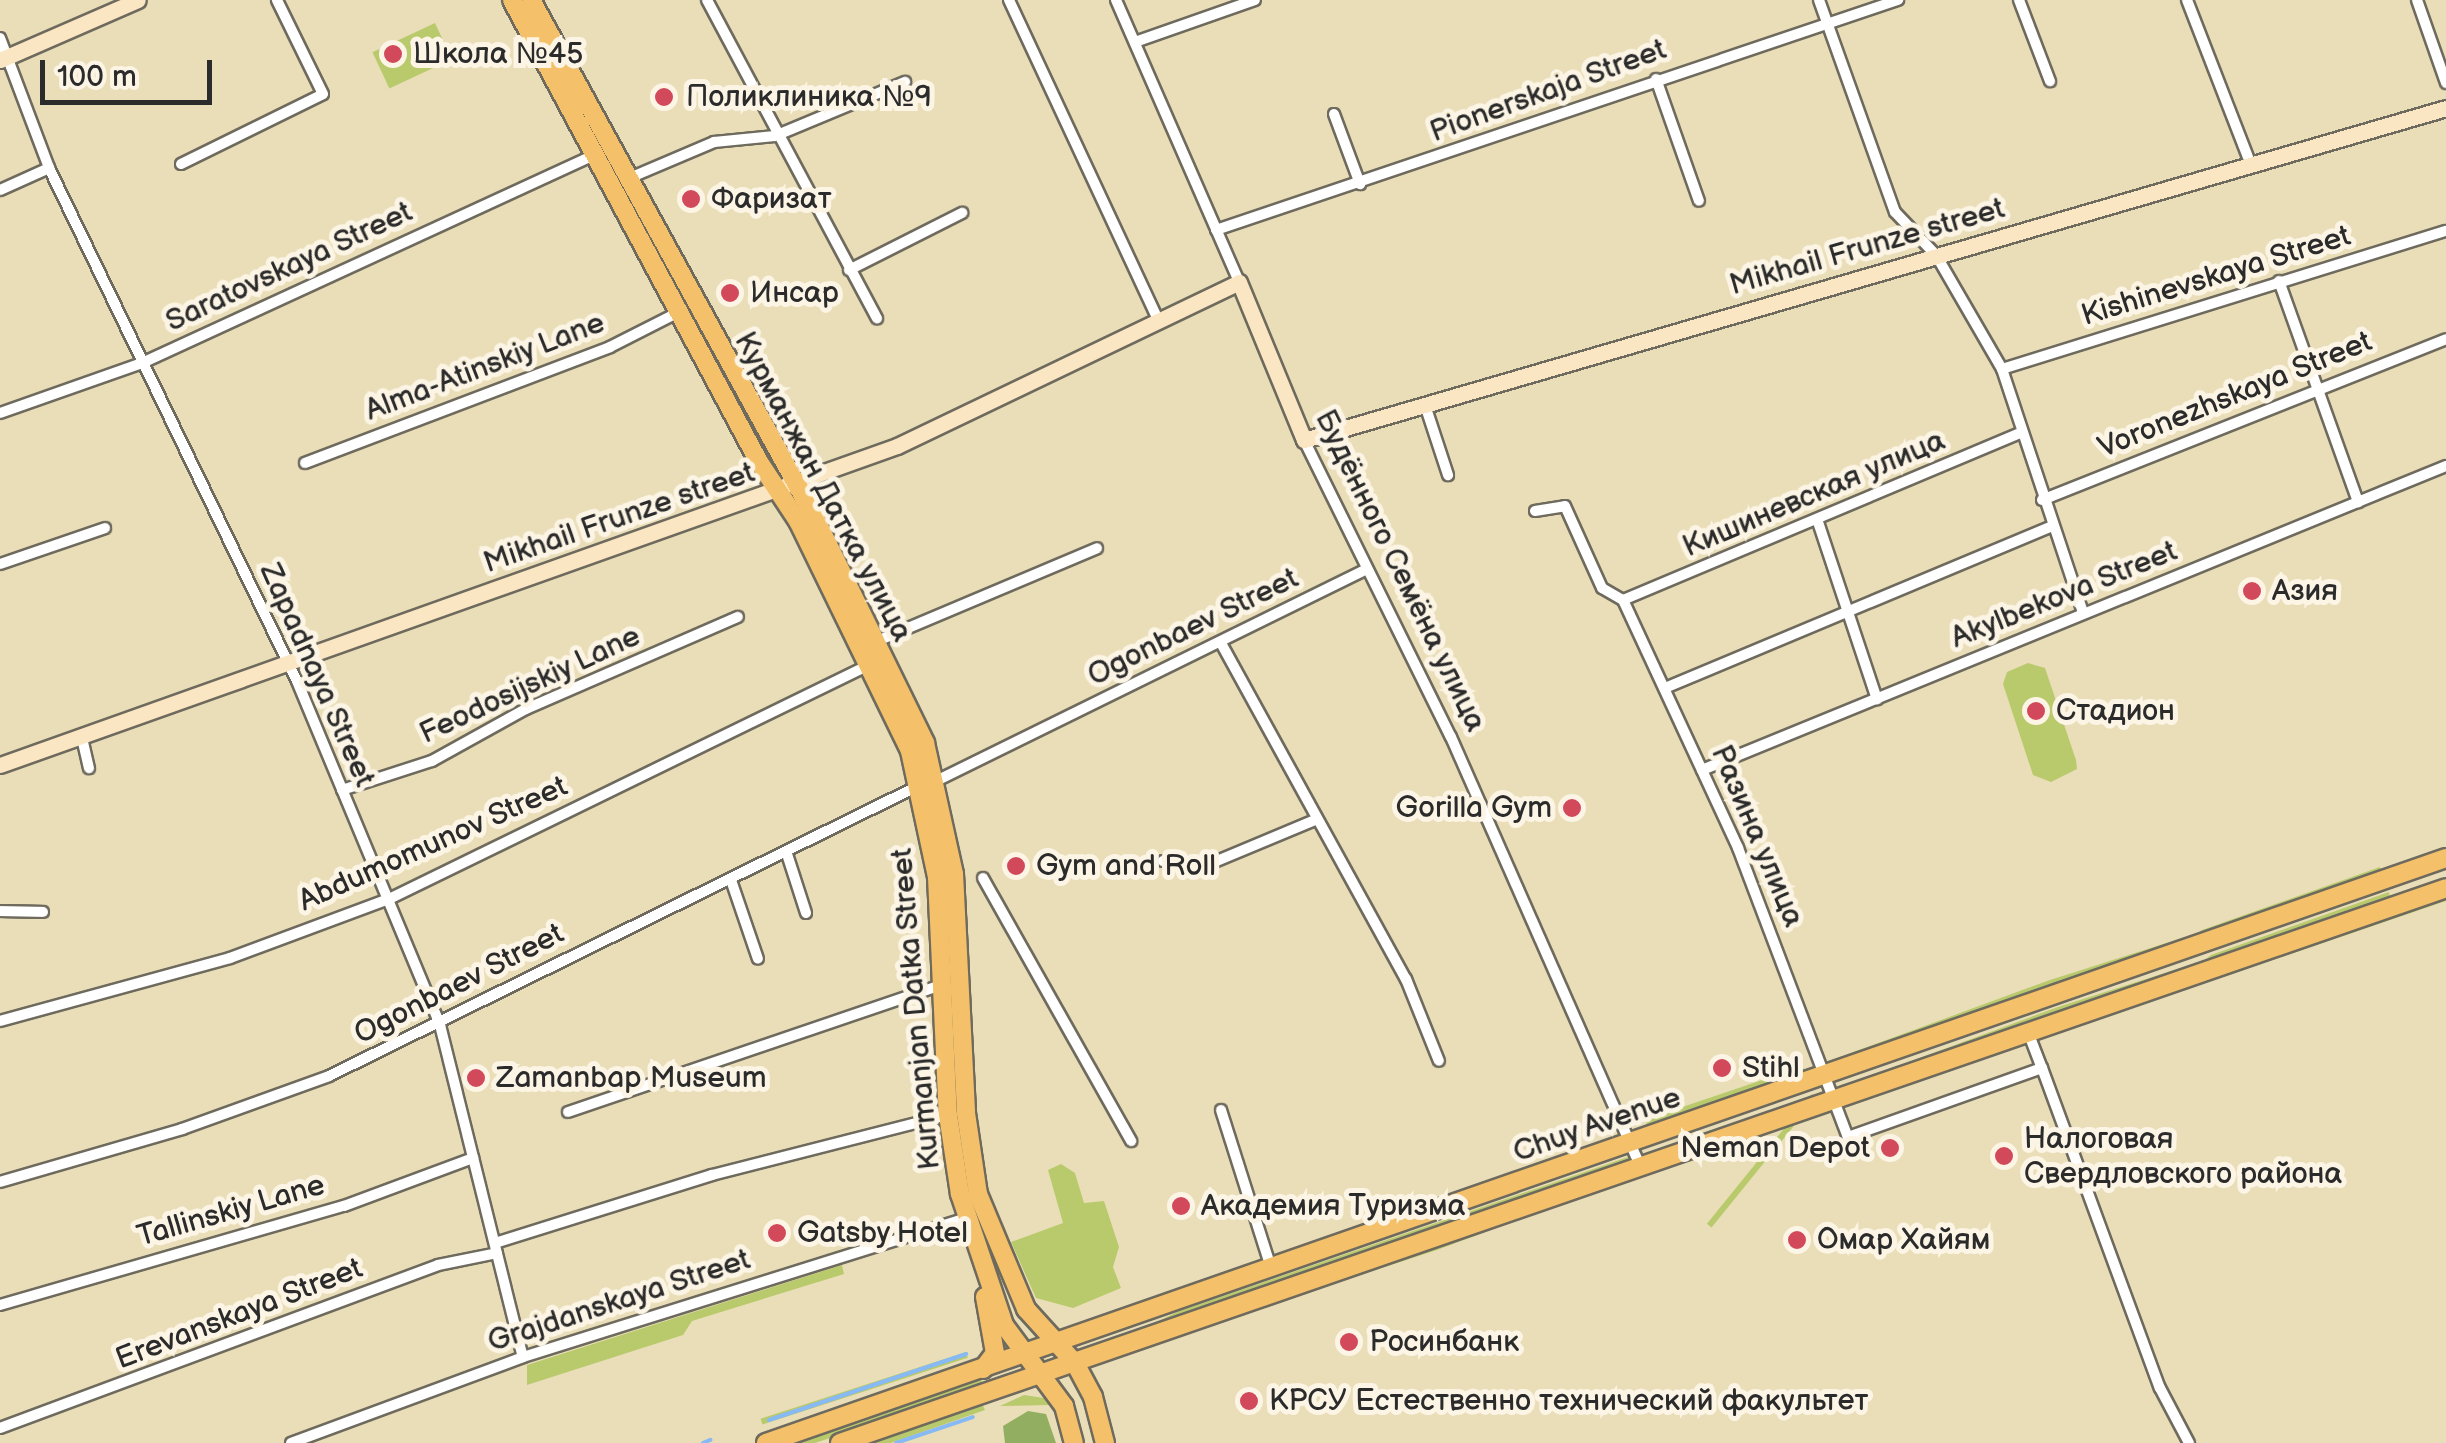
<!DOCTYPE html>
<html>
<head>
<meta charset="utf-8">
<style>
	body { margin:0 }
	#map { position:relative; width:2446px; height:1443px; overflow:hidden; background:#eadeb9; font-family:"Balsamiq Sans",sans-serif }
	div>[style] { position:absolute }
	.green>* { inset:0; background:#b9ca6c; transform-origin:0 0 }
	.forest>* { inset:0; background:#92ae60 }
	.stream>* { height:4px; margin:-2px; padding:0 2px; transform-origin:2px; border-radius:2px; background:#87b9f4 }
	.roads { filter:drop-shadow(2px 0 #6e6a5d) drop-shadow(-2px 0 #6e6a5d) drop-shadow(0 2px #6e6a5d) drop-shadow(0 -2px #6e6a5d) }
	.minor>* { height:10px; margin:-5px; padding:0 5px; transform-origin:5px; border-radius:5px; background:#fff }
	.secondary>* { height:15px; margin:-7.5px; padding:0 7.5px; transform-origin:7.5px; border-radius:7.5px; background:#fbe6c3 }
	.primary>* { height:18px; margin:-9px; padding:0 9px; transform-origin:9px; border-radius:9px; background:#f4c16a }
	.dots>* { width:28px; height:28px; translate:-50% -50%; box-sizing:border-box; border:5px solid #fcf5e5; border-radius:50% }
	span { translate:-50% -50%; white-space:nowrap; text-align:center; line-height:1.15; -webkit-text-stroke:10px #fcf5e5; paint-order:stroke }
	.poi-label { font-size:30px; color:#2b2b2b }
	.left { translate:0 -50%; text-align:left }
	.right { translate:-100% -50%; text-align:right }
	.street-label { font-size:30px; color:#2b2b2b }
	.scale { position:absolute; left:40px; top:60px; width:172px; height:45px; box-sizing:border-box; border:5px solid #2b2b2b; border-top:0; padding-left:12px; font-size:30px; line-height:35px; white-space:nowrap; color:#2b2b2b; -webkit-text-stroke:8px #fcf5e5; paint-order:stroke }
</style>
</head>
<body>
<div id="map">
	<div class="green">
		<i style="left:435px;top:23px;width:40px;height:69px;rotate:65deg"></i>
		<i style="clip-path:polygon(2028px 663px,2045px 668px,2076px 760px,2077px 769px,2051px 782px,2033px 775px,2003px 684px,2007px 672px)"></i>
		<i style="clip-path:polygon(2380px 867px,2382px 873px,2197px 934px,2202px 930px)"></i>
		<i style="clip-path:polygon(2389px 892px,2390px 898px,2205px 960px,2211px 955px)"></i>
		<i style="clip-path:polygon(2446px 894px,2446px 901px,1846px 1105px)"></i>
		<i style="clip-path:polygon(2185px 937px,2184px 941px,1829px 1061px,2050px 980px)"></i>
		<i style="clip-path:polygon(2193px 964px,2194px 966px,1838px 1088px,2058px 1007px)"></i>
		<i style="clip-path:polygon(1801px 1067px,1807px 1071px,1647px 1124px,1644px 1120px)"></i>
		<i style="left:1812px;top:1094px;width:6px;height:167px;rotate:39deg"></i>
		<i style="clip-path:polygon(1628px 1157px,1627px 1162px,1133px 1333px,1177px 1312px)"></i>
		<i style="clip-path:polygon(1061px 1164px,1075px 1173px,1084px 1203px,1104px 1201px,1119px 1247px,1113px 1267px,1121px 1288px,1073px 1308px,1036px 1298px,1011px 1242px,1063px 1223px,1048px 1170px)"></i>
		<i style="clip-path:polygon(1637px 1175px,1437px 1250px,1135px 1348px)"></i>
		<i style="clip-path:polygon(842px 1265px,844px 1274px,692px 1321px,683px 1335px,527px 1385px,527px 1365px)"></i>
		<i style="left:966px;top:1352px;width:6px;height:216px;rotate:72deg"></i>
		<i style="clip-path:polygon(981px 1379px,984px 1387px,815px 1443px,790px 1443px)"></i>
		<i style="clip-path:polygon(1024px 1395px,1044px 1398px,1050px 1405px,1000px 1406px)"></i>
		<i style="clip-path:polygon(982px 1404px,985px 1410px,891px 1443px,868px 1443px)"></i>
	</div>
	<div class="forest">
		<i style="clip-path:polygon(1028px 1411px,1046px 1414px,1056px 1443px,1005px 1443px,1003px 1426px)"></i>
	</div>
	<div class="stream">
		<i style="left:769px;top:1420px;width:208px;rotate:-18.5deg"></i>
		<i style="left:703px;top:1443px;width:8px;rotate:-23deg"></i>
		<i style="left:896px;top:1443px;width:81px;rotate:-18.7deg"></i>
	</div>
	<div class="roads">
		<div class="minor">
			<i style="left:707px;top:0;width:361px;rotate:61.9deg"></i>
			<i style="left:1009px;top:0;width:351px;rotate:65deg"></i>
			<i style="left:1116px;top:0;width:308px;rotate:66.4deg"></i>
			<i style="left:1819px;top:0;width:225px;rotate:70.3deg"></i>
			<i style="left:1895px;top:212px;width:59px;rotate:46.4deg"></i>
			<i style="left:1936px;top:255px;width:132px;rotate:59.9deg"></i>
			<i style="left:2002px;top:369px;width:257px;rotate:71.6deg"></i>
			<i style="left:2019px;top:0;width:87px;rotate:69.1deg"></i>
			<i style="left:2187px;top:0;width:177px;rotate:68.8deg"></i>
			<i style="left:2417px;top:0;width:88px;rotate:70.7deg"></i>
			<i style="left:0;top:38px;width:139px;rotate:69.3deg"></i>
			<i style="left:49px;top:168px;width:570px;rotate:64.2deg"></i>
			<i style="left:297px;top:681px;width:373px;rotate:67.4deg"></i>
			<i style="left:440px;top:1025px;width:342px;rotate:76deg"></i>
			<i style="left:1135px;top:42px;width:127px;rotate:-19.3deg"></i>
			<i style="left:1656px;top:79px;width:129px;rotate:70.6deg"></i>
			<i style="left:1334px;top:114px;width:75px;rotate:69.6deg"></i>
			<i style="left:181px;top:164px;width:158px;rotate:-26.2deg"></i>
			<i style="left:323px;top:94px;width:105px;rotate:-116.1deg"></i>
			<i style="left:627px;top:179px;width:95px;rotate:-23deg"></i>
			<i style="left:714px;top:142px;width:61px;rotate:-5.6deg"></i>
			<i style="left:775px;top:136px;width:141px;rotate:-22.6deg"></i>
			<i style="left:0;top:190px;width:54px;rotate:-24.2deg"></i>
			<i style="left:1216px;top:230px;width:720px;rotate:-18.64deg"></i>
			<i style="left:849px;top:270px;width:127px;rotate:-26.8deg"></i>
			<i style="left:2279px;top:281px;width:235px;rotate:70.3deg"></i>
			<i style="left:2002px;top:369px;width:465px;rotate:-17.3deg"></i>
			<i style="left:1425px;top:405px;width:74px;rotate:71.8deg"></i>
			<i style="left:0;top:413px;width:151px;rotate:-19.4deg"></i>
			<i style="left:142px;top:363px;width:498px;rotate:-24.7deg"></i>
			<i style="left:1304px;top:440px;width:331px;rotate:63.7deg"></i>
			<i style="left:1451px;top:737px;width:467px;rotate:66.2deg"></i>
			<i style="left:305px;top:463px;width:326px;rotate:-20.8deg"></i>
			<i style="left:610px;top:347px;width:77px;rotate:-26.9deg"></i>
			<i style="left:2042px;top:500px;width:435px;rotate:-21.7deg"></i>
			<i style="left:1535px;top:511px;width:30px;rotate:-9deg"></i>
			<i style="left:1565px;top:506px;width:90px;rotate:65.7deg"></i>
			<i style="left:1602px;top:588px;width:24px;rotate:30deg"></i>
			<i style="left:1818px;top:522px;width:187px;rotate:71.6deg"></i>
			<i style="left:0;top:564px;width:111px;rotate:-18.9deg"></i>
			<i style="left:1623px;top:600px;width:273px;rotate:65.1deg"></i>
			<i style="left:1738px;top:848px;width:309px;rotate:69.2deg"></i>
			<i style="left:1848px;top:1137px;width:206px;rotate:-19.6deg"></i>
			<i style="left:2042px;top:1068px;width:341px;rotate:69.8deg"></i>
			<i style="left:2160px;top:1388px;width:62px;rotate:62.2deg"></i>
			<i style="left:1623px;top:600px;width:433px;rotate:-22.8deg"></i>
			<i style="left:875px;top:642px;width:241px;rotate:-22.9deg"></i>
			<i style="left:1221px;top:643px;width:384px;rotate:61.2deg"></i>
			<i style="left:1406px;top:979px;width:88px;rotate:68.1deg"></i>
			<i style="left:1665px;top:688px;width:417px;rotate:-22.7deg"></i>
			<i style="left:82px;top:738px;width:31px;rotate:77deg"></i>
			<i style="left:1702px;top:770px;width:804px;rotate:-22.23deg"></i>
			<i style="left:936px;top:781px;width:477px;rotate:-26.2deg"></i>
			<i style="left:342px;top:790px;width:95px;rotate:-17.9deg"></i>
			<i style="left:432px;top:761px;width:107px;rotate:-29deg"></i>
			<i style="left:526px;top:709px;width:231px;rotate:-23.5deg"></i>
			<i style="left:787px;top:854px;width:62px;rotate:72.1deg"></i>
			<i style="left:1163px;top:861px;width:49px;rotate:2.3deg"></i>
			<i style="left:1212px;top:863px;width:112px;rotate:-22.7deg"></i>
			<i style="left:983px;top:878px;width:302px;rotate:60.6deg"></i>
			<i style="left:731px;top:880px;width:83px;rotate:71.1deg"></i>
			<i style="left:0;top:911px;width:43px;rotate:1.3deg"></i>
			<i style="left:0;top:1021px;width:238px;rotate:-15.3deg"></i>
			<i style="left:230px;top:958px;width:170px;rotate:-20.4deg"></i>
			<i style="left:389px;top:899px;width:534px;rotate:-25.99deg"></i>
			<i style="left:2028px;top:1032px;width:39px;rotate:69deg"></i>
			<i style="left:1221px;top:1110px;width:166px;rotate:72.4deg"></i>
			<i style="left:568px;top:1112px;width:397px;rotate:-18.8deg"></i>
			<i style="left:0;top:1182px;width:190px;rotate:-16.2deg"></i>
			<i style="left:182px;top:1129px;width:156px;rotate:-19.8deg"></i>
			<i style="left:329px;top:1076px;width:659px;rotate:-26.21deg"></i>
			<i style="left:495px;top:1243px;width:227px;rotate:-17.4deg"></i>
			<i style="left:712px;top:1175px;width:244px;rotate:-14.3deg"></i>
			<i style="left:0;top:1305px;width:358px;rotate:-16.1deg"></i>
			<i style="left:344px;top:1206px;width:138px;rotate:-20.4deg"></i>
			<i style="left:0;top:1428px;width:467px;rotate:-20.4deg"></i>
			<i style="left:438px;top:1265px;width:60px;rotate:-11.5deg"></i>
			<i style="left:291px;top:1443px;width:247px;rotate:-20.3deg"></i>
			<i style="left:523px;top:1357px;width:464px;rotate:-17.4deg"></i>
		</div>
		<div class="secondary">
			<i style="left:0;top:60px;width:150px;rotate:-23.5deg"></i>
			<i style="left:0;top:765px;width:952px;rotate:-19.58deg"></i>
			<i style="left:897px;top:446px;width:379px;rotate:-25.6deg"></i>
			<i style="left:1239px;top:282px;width:171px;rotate:67.6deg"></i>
			<i style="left:1304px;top:440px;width:1189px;rotate:-16.21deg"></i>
		</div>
		<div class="primary">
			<i style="left:512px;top:0;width:524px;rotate:61.87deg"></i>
			<i style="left:759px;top:462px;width:71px;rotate:56.5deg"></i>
			<i style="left:798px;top:521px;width:256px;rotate:64deg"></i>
			<i style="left:910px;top:751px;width:129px;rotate:77.9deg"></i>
			<i style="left:937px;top:877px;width:238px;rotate:87.4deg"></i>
			<i style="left:948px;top:1115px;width:80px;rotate:81.4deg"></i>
			<i style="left:960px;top:1194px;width:138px;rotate:71.4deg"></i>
			<i style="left:1004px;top:1325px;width:101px;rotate:53.5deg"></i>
			<i style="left:1064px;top:1406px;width:38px;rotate:75deg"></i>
			<i style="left:531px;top:0;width:586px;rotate:61.25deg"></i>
			<i style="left:813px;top:514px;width:255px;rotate:63.9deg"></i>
			<i style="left:925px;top:743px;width:134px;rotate:77.5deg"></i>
			<i style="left:954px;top:874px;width:239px;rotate:87.1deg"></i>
			<i style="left:966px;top:1113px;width:82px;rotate:81.6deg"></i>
			<i style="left:978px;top:1194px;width:125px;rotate:67.3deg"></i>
			<i style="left:1026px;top:1309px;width:73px;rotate:47.8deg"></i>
			<i style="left:1075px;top:1363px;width:38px;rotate:62deg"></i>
			<i style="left:1093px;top:1397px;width:48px;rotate:75.4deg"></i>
			<i style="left:983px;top:1369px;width:20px;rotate:-53deg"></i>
			<i style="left:995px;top:1353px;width:57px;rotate:-100.1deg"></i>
			<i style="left:766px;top:1443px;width:1779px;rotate:-19.2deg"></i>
			<i style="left:840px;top:1443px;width:1699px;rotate:-19.06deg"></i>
		</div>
	</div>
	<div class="dots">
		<i style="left:393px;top:54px;background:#d1495b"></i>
		<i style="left:664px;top:97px;background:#d1495b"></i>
		<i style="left:691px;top:199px;background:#d1495b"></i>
		<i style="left:730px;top:293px;background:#d1495b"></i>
		<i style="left:2252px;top:591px;background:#d1495b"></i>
		<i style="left:2036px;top:711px;background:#d1495b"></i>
		<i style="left:1572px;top:808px;background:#d1495b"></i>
		<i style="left:1016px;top:866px;background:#d1495b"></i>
		<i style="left:1722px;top:1068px;background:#d1495b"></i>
		<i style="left:476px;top:1078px;background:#d1495b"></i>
		<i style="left:1890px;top:1148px;background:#d1495b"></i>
		<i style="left:2004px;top:1156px;background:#d1495b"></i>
		<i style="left:1181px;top:1206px;background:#d1495b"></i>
		<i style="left:777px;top:1233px;background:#d1495b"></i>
		<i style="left:1797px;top:1240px;background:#d1495b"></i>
		<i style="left:1349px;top:1342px;background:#d1495b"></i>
		<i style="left:1249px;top:1401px;background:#d1495b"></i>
	</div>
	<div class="poi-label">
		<span class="left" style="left:413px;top:54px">Школа №45</span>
		<span class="left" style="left:686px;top:97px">Поликлиника №9</span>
		<span class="left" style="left:711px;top:199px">Фаризат</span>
		<span class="left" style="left:750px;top:293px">Инсар</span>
		<span class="left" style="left:2272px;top:591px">Азия</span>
		<span class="left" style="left:2056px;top:711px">Стадион</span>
		<span class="right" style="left:1552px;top:808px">Gorilla Gym</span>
		<span class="left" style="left:1036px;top:866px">Gym and Roll</span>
		<span class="left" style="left:1742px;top:1068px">Stihl</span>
		<span class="left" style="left:496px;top:1078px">Zamanbap Museum</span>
		<span class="left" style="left:2024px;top:1156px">Налоговая<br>Свердловского района</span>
		<span class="right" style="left:1870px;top:1148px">Neman Depot</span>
		<span class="left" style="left:1201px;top:1206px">Академия Туризма</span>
		<span class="left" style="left:797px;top:1233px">Gatsby Hotel</span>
		<span class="left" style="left:1817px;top:1240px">Омар Хайям</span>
		<span class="left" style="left:1369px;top:1342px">Росинбанк</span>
		<span class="left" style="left:1269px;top:1401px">КРСУ Естественно технический факультет</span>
	</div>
	<div class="street-label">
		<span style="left:1548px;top:91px;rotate:-20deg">Pionerskaja Street</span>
		<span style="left:1867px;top:247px;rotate:-16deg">Mikhail Frunze street</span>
		<span style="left:289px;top:267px;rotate:-25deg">Saratovskaya Street</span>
		<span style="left:2216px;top:276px;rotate:-17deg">Kishinevskaya Street</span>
		<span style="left:485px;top:367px;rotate:-21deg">Alma-Atinskiy Lane</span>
		<span style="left:2235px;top:395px;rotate:-22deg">Voronezhskaya Street</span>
		<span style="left:823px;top:487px;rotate:62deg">Курманжан Датка улица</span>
		<span style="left:1814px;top:494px;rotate:-23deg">Кишиневская улица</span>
		<span style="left:619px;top:518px;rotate:-19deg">Mikhail Frunze street</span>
		<span style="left:1400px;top:571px;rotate:64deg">Будённого Семёна улица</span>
		<span style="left:2064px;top:595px;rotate:-22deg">Akylbekova Street</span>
		<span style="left:1193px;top:627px;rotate:-26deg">Ogonbaev Street</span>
		<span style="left:317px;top:675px;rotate:66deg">Zapadnaya Street</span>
		<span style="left:530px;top:685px;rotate:-25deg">Feodosijskiy Lane</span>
		<span style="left:1757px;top:836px;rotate:67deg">Разина улица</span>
		<span style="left:433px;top:844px;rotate:-24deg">Abdumomunov Street</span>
		<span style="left:459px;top:984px;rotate:-27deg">Ogonbaev Street</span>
		<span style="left:916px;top:1009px;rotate:-95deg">Kurmanjan Datka Street</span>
		<span style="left:1597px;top:1125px;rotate:-19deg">Chuy Avenue</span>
		<span style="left:231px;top:1211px;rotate:-16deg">Tallinskiy Lane</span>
		<span style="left:619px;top:1301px;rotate:-18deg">Grajdanskaya Street</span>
		<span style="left:239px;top:1314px;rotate:-21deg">Erevanskaya Street</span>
	</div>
	<div class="scale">100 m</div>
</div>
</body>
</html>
